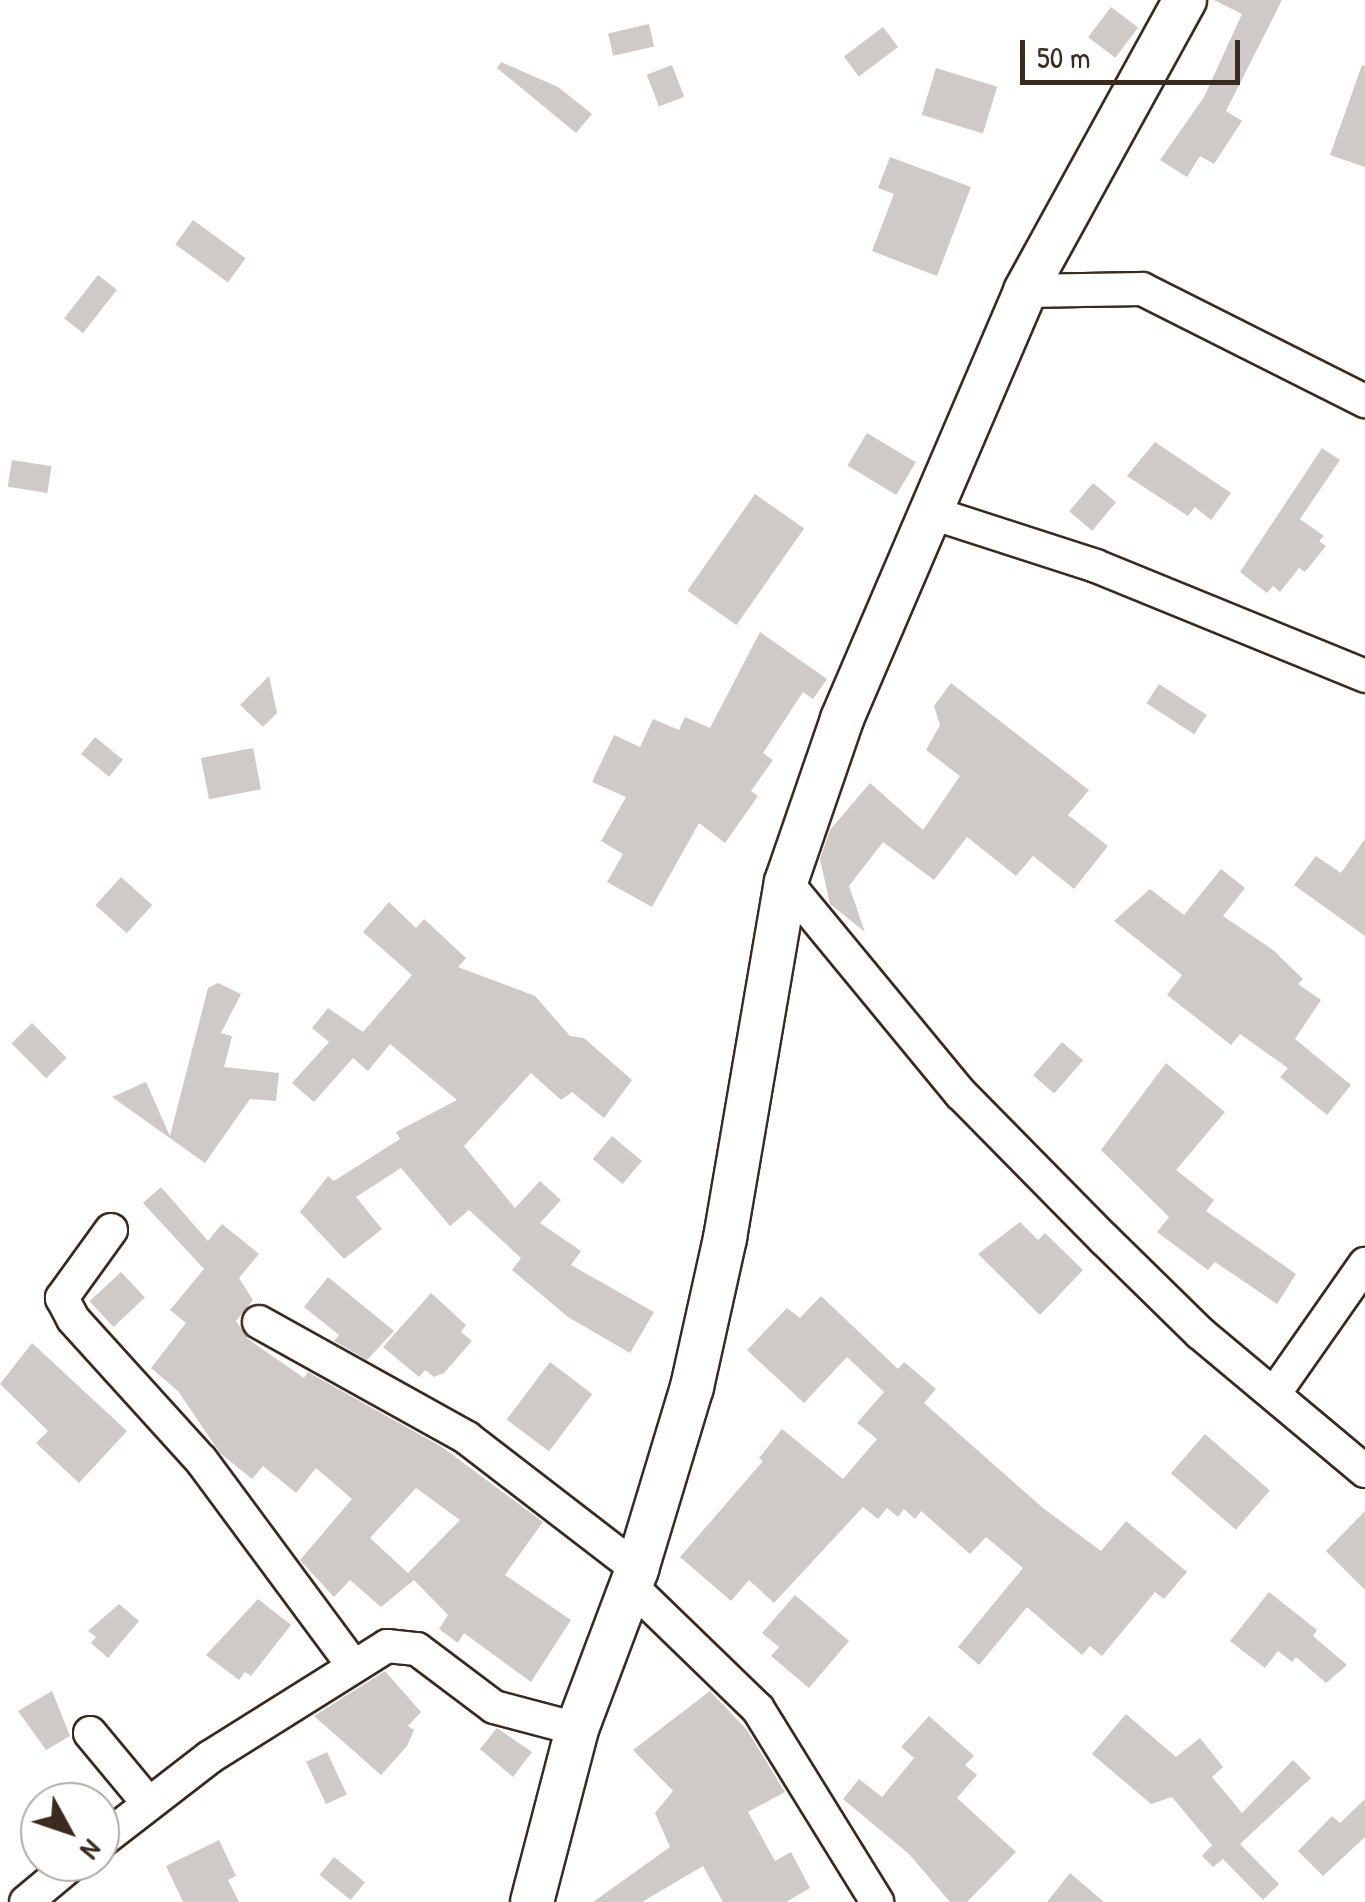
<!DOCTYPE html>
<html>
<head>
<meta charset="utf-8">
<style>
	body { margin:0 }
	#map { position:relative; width:1365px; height:1902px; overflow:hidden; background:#fff; font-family:"Patrick Hand",sans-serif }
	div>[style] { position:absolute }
	.building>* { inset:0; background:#cfcac7; transform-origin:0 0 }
	.roads { filter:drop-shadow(2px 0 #3b2a1e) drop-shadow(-2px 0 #3b2a1e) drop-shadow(0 2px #3b2a1e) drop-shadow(0 -2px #3b2a1e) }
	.minor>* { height:32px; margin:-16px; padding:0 16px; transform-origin:16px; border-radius:16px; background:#fff }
	.tertiary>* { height:42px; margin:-21px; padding:0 21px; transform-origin:21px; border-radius:21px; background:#fff }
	span { translate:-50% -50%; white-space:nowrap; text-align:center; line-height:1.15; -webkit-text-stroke:8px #fff; paint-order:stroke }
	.north { position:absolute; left:20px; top:1782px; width:100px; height:100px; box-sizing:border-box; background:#fff; border:2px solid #b1aaa5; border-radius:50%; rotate:130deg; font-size:28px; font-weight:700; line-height:40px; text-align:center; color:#3b2a1e }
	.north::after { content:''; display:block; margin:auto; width:35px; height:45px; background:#3b2a1e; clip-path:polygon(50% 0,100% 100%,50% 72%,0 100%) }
	.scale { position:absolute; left:1020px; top:40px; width:220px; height:45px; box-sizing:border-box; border:5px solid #3b2a1e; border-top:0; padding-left:12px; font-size:30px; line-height:35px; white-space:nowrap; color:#3b2a1e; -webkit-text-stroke:8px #fff; paint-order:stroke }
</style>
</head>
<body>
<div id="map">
	<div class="building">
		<i style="clip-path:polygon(1214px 0,1282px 0,1226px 111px,1242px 121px,1214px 164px,1200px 156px,1187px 177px,1160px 160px,1204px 97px,1242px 14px)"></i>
		<i style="left:1111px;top:7px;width:34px;height:38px;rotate:37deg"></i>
		<i style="left:649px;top:24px;width:23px;height:42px;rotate:77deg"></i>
		<i style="left:883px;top:27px;width:25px;height:49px;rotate:53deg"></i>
		<i style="clip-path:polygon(501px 62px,558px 87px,592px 114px,576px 133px,497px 68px)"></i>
		<i style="left:672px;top:65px;width:34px;height:27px;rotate:69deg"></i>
		<i style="clip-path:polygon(1362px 65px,1365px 66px,1365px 167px,1330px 155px)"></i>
		<i style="left:936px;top:68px;width:64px;height:49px;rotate:17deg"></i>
		<i style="clip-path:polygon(890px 157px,971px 187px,937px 276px,872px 251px,894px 194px,878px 188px)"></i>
		<i style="left:193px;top:220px;width:65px;height:30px;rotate:36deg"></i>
		<i style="left:98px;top:275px;width:24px;height:55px;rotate:38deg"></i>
		<i style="left:867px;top:433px;width:57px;height:38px;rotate:31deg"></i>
		<i style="clip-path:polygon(1155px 442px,1231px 493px,1211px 520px,1195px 507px,1188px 516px,1127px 476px)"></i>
		<i style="clip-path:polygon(1322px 448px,1340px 460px,1300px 519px,1324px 536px,1319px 541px,1326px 546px,1305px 572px,1299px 568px,1280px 592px,1273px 586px,1267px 593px,1240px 572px)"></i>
		<i style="left:12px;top:460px;width:40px;height:27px;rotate:9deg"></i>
		<i style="left:1093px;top:483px;width:30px;height:37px;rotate:40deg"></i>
		<i style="left:755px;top:494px;width:60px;height:118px;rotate:35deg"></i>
		<i style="clip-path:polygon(760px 632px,827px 679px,813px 699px,803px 692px,763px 753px,773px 760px,751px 791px,758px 796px,725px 843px,699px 823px,652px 907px,607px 882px,623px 854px,601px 841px,626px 797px,592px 782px,614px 735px,640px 747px,653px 719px,679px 730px,685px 717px,710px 728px)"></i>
		<i style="clip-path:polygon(269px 676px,277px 713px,263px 727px,240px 705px)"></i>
		<i style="clip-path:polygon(951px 683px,1089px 790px,1068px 815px,1108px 846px,1074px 889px,1033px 856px,1016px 876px,967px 837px,934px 880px,883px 842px,849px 886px,865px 932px,830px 904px,820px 859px,830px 830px,870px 783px,923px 830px,960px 776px,926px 750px,940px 725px,934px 706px)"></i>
		<i style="left:1159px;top:684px;width:57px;height:23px;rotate:33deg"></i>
		<i style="left:95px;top:737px;width:36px;height:22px;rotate:39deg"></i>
		<i style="left:253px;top:748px;width:42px;height:53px;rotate:79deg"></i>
		<i style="clip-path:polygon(1365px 839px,1365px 936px,1294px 885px,1316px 856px,1341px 873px)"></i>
		<i style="clip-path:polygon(1221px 869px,1245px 888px,1223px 916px,1273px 950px,1303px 979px,1298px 984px,1321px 1000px,1295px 1039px,1351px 1085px,1327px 1115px,1280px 1077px,1288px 1068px,1240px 1034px,1231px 1045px,1167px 995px,1182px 975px,1114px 921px,1150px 889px,1184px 915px)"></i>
		<i style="left:121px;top:877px;width:42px;height:38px;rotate:42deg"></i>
		<i style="clip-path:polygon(389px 902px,416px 928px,424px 919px,466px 958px,458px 967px,535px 996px,570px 1036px,584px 1038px,632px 1080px,604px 1118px,572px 1092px,561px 1100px,531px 1073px,464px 1146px,515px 1208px,540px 1181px,561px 1200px,540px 1223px,581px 1251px,571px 1265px,654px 1312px,630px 1353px,568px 1317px,512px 1270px,521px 1258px,469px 1210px,450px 1226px,401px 1168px,356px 1197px,382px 1229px,344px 1259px,300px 1212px,328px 1176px,334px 1181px,400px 1139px,396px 1132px,457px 1100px,390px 1044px,368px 1071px,353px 1058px,314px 1102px,292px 1083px,329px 1042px,312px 1028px,328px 1008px,363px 1032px,412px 975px,363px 932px)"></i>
		<i style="clip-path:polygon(218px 983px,241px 994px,221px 1033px,232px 1036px,224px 1067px,279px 1073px,276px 1101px,250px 1099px,205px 1163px,112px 1097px,146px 1082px,170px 1136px,208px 988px)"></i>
		<i style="left:32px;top:1023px;width:49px;height:29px;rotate:45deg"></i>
		<i style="left:1062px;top:1042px;width:28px;height:44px;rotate:41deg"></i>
		<i style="clip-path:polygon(1166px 1063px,1225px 1112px,1176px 1170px,1214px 1200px,1206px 1211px,1296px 1274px,1277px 1304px,1215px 1262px,1208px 1270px,1157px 1232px,1169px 1217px,1101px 1150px)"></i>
		<i style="left:612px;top:1136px;width:39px;height:30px;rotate:40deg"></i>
		<i style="clip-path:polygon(evenodd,161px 1187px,208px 1241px,222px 1224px,259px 1254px,239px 1278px,253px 1300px,236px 1321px,248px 1339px,304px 1378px,308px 1372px,442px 1447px,543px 1522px,505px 1575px,571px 1620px,531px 1682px,464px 1633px,458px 1643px,439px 1629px,448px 1615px,414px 1580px,381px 1607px,350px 1580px,334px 1597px,300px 1560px,352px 1499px,316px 1468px,296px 1493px,263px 1466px,252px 1479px,220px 1453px,178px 1391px,151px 1368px,186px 1323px,170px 1310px,204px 1269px,143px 1203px,161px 1187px,416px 1488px,460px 1520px,408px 1573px,370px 1538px,416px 1488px)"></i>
		<i style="clip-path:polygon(1020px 1222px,1038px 1240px,1045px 1233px,1083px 1270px,1040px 1315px,978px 1254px)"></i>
		<i style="left:121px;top:1272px;width:35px;height:43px;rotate:47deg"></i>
		<i style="clip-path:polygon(328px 1277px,394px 1331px,367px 1360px,334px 1341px,339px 1335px,304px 1307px)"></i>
		<i style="clip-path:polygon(431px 1293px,466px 1325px,461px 1332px,472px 1341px,444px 1373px,434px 1377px,425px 1370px,419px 1377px,383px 1347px)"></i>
		<i style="clip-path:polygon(821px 1296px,898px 1369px,904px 1362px,936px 1389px,924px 1403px,1043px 1508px,1101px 1551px,1126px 1521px,1187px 1572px,1164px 1599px,1155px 1592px,1102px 1656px,1090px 1646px,1082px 1655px,1027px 1607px,979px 1665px,958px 1647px,1023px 1568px,986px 1537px,970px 1554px,921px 1511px,915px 1519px,904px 1509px,898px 1517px,887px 1508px,878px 1519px,863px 1507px,774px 1603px,749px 1580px,731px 1601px,680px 1557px,763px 1461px,759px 1458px,782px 1429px,843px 1479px,877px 1439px,857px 1423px,884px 1392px,847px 1357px,804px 1403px,747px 1350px,787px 1308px,800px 1318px)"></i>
		<i style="clip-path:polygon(32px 1343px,127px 1431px,79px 1483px,36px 1443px,48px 1431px,0 1384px)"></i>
		<i style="left:550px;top:1362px;width:53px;height:72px;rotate:37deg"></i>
		<i style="left:1205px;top:1434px;width:86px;height:52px;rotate:41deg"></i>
		<i style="clip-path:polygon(1365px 1511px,1365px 1590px,1326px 1551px)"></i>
		<i style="clip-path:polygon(1269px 1592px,1317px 1630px,1313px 1636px,1347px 1665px,1326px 1683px,1296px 1657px,1292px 1662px,1278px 1651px,1265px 1668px,1230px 1641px)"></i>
		<i style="clip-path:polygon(795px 1595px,849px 1641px,809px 1688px,771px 1656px,779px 1647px,762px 1633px)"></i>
		<i style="clip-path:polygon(258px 1599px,291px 1625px,251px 1676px,245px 1672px,239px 1680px,206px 1655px)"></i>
		<i style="clip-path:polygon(119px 1604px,139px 1621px,108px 1658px,91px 1643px,96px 1637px,88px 1631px)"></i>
		<i style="clip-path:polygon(385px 1671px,421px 1712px,408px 1726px,414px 1730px,407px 1746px,381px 1775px,314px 1716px)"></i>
		<i style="clip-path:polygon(52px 1691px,70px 1736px,46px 1750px,18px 1711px)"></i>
		<i style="clip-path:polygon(710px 1691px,747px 1730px,785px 1792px,748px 1812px,775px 1861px,791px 1852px,810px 1888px,786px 1902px,723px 1902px,703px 1866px,642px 1902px,593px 1902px,670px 1847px,655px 1813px,673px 1791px,633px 1750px)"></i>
		<i style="clip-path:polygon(1126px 1714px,1176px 1757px,1200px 1738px,1223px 1767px,1212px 1777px,1242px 1813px,1293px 1760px,1311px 1778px,1240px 1844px,1279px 1884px,1263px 1900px,1223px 1859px,1213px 1867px,1202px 1856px,1212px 1845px,1172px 1797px,1151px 1804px,1092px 1754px)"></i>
		<i style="clip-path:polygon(929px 1716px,974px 1756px,965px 1765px,977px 1775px,957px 1798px,1016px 1852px,967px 1902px,950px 1902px,909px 1854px,843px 1799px,859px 1779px,882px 1797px,914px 1758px,901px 1747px)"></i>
		<i style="clip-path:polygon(497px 1728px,532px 1752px,513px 1777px,480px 1749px)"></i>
		<i style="left:327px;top:1752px;width:47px;height:23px;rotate:65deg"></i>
		<i style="clip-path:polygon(1365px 1799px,1365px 1837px,1323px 1876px,1298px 1851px,1332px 1816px,1340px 1823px)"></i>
		<i style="clip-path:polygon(219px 1840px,236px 1876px,228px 1880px,239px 1902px,183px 1902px,166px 1866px)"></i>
		<i style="left:334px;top:1857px;width:40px;height:23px;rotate:39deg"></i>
		<i style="clip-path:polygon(1070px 1873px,1104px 1902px,1047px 1902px)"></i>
	</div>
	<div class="roads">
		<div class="minor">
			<i style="left:1025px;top:291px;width:117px;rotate:-1deg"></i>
			<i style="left:1142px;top:289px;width:250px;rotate:26.7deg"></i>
			<i style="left:932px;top:513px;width:172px;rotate:17.9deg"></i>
			<i style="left:1096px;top:566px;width:291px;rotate:22.2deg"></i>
			<i style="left:786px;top:882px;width:275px;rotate:50.5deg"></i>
			<i style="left:961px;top:1094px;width:204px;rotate:45.4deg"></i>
			<i style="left:1104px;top:1239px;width:134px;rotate:44.4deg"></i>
			<i style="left:1200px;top:1333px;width:215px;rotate:39.9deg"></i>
			<i style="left:111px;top:1230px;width:84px;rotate:125.8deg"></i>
			<i style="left:62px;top:1298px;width:24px;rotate:62deg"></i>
			<i style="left:73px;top:1319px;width:190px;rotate:47.8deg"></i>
			<i style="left:201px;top:1460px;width:254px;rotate:53.5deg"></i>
			<i style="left:259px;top:1322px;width:238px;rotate:29.1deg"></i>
			<i style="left:467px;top:1438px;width:215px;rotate:37.6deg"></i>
			<i style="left:1274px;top:1394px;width:159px;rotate:-55deg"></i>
			<i style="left:630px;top:1585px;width:178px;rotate:44.1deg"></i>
			<i style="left:758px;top:1709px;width:227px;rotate:58.3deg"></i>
			<i style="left:90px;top:1733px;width:92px;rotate:50.3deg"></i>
			<i style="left:100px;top:1842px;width:139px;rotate:-37.7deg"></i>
			<i style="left:210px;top:1757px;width:209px;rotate:-32.1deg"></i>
			<i style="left:387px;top:1646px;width:30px;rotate:6deg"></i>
			<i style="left:417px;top:1649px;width:96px;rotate:37deg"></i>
			<i style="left:494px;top:1707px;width:86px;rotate:14.8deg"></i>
			<i style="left:26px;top:1902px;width:62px;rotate:-39.8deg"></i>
		</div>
		<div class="tertiary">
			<i style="left:532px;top:1902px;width:179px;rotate:-75.4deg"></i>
			<i style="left:577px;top:1729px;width:171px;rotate:-69.4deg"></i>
			<i style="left:637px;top:1569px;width:190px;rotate:-73.2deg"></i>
			<i style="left:692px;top:1387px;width:153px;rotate:-77.5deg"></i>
			<i style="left:725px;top:1238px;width:361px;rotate:-80.3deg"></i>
			<i style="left:786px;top:882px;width:172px;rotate:-71deg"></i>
			<i style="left:842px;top:719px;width:465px;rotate:-66.8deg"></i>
			<i style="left:1025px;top:291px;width:332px;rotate:-61.2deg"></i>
		</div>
	</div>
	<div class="north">N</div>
	<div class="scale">50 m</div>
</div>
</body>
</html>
